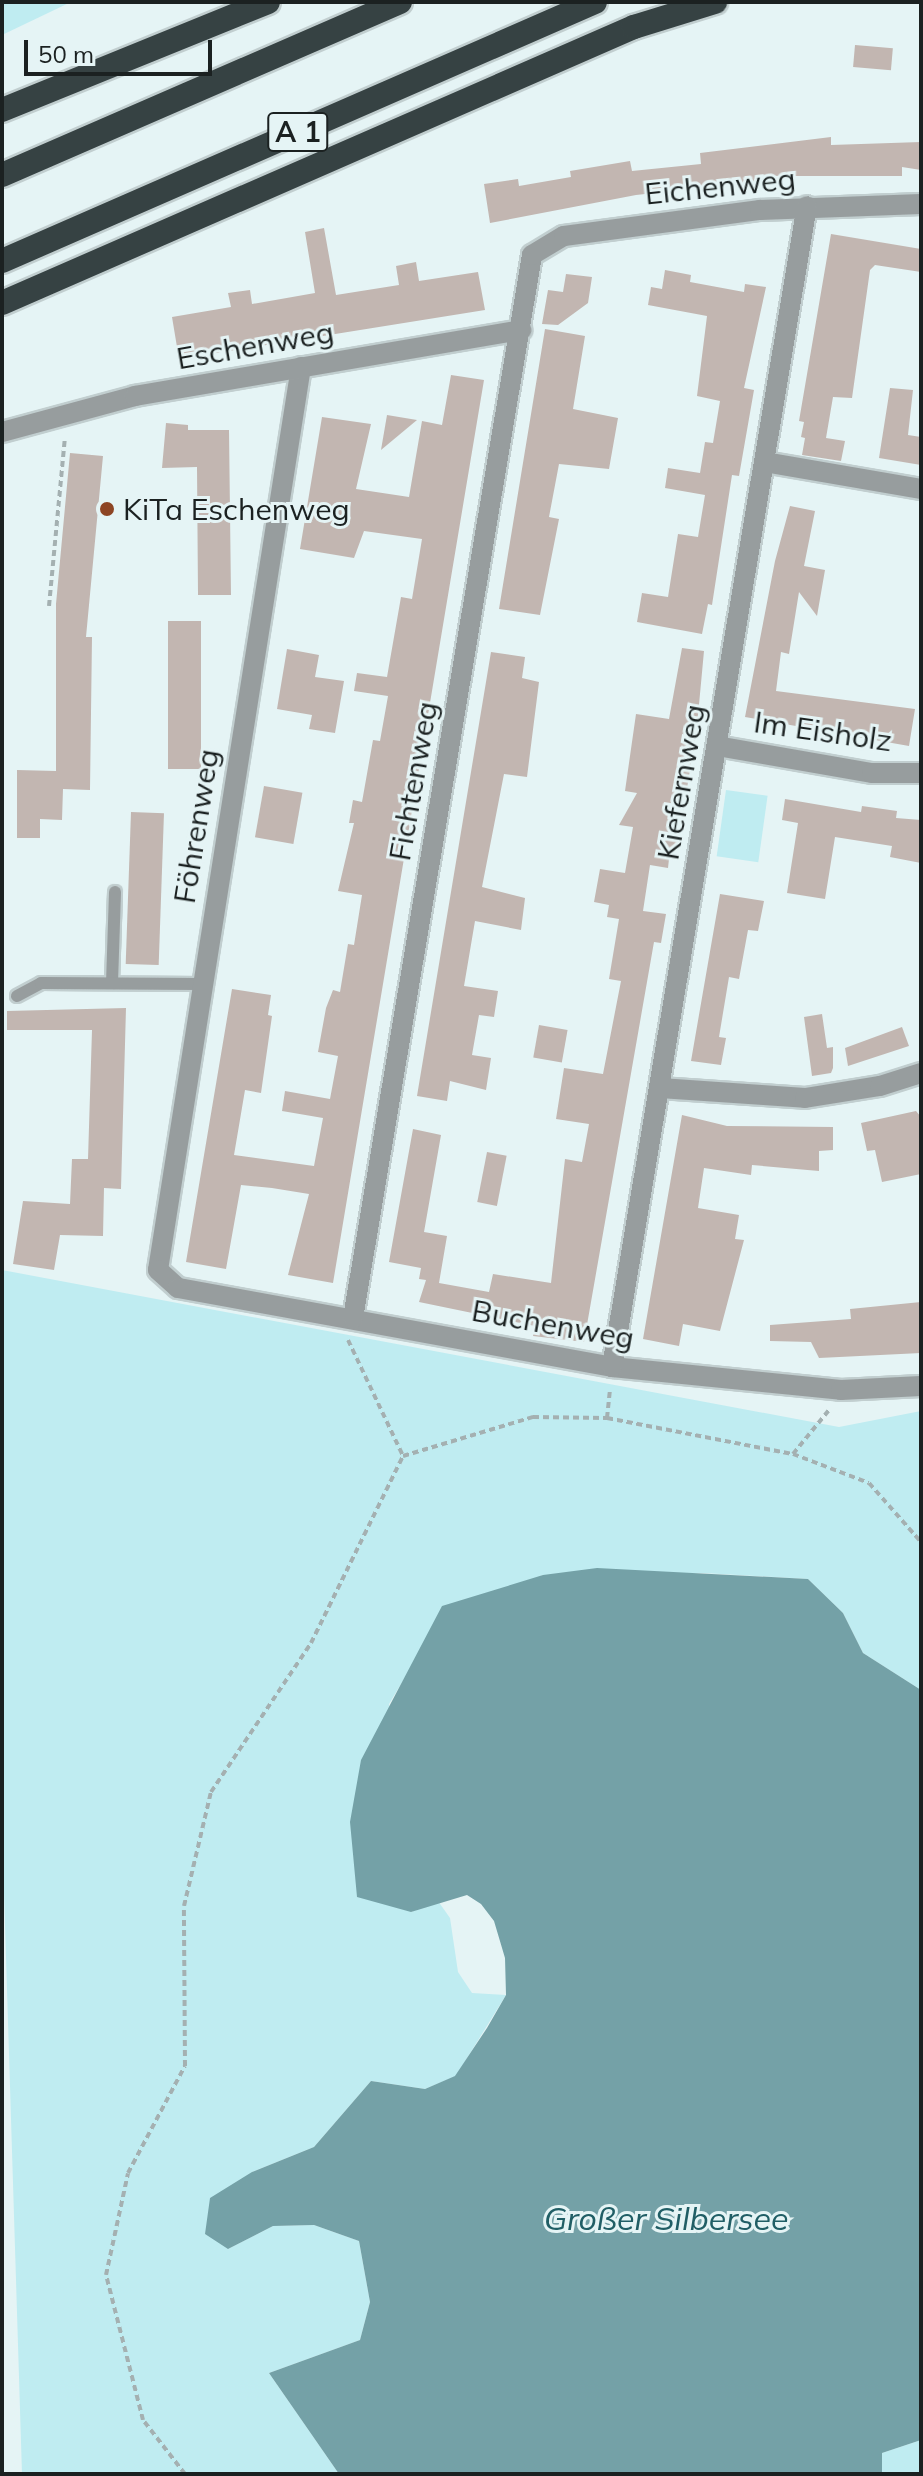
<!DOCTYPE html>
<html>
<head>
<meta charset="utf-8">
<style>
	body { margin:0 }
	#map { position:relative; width:923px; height:2476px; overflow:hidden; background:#e5f4f5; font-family:Mulish,sans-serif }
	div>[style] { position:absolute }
	.green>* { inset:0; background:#bfecf1; transform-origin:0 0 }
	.water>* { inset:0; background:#74a1a7 }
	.building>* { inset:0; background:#c2b6b1; transform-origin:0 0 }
	.path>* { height:4px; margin-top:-2px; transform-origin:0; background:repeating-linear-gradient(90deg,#a4b0b1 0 6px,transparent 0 10px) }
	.roads { filter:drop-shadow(2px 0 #c1cecf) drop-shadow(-2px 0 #c1cecf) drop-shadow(0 2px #c1cecf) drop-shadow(0 -2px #c1cecf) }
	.service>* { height:12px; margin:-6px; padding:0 6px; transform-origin:6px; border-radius:6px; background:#979d9e }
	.minor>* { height:20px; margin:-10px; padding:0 10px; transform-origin:10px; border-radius:10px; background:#979d9e }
	.motorway>* { height:24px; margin:-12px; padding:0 12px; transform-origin:12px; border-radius:12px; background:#364243 }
	.dots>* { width:22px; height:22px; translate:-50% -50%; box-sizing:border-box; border:4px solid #e5f4f5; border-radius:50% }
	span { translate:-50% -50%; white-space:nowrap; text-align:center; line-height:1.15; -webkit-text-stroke:6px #e5f4f5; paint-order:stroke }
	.shield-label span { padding:2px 6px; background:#e5f4f5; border:2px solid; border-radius:6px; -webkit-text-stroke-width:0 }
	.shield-label { font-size:28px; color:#1b2121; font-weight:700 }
	.street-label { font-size:30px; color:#1b2121 }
	.poi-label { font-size:30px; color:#1b2121 }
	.left { translate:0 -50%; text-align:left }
	.water-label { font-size:32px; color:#205e65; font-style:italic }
	.frame { position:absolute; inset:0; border:4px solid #1b2121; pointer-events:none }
	.scale { position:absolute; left:24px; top:40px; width:188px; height:36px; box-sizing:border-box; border:4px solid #1b2121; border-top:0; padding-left:10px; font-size:24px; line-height:28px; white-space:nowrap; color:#1b2121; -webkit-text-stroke:6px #e5f4f5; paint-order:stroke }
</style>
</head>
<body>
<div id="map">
	<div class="green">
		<i style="clip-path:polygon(2px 2px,71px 2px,2px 35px)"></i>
		<i style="left:726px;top:790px;width:42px;height:67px;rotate:8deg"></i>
		<i style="clip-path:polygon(2px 1270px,839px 1427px,921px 1411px,921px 1690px,863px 1653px,843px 1613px,808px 1579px,703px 1573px,543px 1575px,508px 1589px,410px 1669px,389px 1704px,411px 1912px,438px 1901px,450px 1918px,458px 1972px,472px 1993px,506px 1995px,456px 2076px,425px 2089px,371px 2081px,314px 2147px,252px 2172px,228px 2249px,273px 2226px,314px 2225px,359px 2241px,370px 2302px,360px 2340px,269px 2373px,339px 2474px,22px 2474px,2px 1828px)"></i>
		<i style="clip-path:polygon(921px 2440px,921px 2474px,882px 2474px,882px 2453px)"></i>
	</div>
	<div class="water">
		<i style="clip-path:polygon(597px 1568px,808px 1579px,843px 1613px,863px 1653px,921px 1690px,921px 2440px,882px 2453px,882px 2474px,339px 2474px,269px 2373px,360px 2340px,370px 2302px,359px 2241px,314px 2225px,273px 2226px,228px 2249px,205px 2234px,210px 2198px,252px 2172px,314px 2147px,371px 2081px,425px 2089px,455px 2076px,487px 2028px,506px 1995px,505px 1958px,494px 1921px,481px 1904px,467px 1895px,411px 1912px,357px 1897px,350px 1822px,361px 1760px,442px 1606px,543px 1575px)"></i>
	</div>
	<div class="building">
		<i style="left:855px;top:45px;width:38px;height:22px;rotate:5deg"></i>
		<i style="clip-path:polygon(831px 137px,831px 145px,921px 142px,921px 170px,902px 167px,902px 176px,763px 176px,764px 181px,636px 195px,490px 223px,484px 184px,518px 179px,519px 186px,571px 177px,570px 171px,630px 161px,632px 171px,701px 164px,700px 153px)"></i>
		<i style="clip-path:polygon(324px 228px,336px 295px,399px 285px,396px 266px,416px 262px,419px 281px,478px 272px,485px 310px,179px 359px,172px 317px,231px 307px,228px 293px,250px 290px,252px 304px,315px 293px,305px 232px)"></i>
		<i style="clip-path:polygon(831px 234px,921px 249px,921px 272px,875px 265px,870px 270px,852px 398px,833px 397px,826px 438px,845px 441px,841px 461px,802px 455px,805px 438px,801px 437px,804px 422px,799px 421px)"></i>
		<i style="clip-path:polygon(665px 270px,691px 275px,690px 282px,744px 292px,745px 284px,766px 287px,744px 388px,754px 390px,739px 476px,732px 475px,712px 605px,708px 604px,702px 634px,637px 622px,642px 593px,668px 597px,678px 534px,698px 537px,705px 495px,665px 488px,668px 468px,700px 473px,705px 442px,713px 443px,720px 401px,697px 396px,707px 316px,648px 305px,651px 287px,662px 289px)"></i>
		<i style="clip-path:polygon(566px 274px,592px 277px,588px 303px,558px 325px,542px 324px,548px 290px,563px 292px)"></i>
		<i style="clip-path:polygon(545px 329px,585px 336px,573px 409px,618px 418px,609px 469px,559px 464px,549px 517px,559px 519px,540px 615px,499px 609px)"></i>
		<i style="clip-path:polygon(451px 375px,484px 380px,333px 1283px,288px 1275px,309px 1194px,272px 1188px,241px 1185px,226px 1269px,186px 1262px,232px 989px,271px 995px,268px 1015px,272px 1016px,261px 1093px,245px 1090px,234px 1155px,314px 1166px,323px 1118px,282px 1111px,285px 1091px,330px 1099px,338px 1056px,318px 1052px,326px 1008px,333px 990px,340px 992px,348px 944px,354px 945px,362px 895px,338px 891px,354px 823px,349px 823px,353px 800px,362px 802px,373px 740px,380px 741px,388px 696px,354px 691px,357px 673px,387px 677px,401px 597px,412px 599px,422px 539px,364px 531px,354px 558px,300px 549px,322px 417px,371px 424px,356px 489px,409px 497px,422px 421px,442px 425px)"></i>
		<i style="clip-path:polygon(890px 388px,913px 390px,908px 435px,921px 437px,921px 465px,879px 458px)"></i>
		<i style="clip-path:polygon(387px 415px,417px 420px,381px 450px)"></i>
		<i style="clip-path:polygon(166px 423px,188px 425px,188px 430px,229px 430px,231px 595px,198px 595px,197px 467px,162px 468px)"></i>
		<i style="clip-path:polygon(70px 453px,103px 456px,86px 637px,92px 637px,90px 790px,63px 789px,62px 820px,40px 819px,40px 838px,17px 838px,17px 770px,56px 771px,56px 604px)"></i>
		<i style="clip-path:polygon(790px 506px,815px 511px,804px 566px,825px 570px,817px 616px,799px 592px,789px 654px,781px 652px,776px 691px,915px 709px,909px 746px,745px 717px,775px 561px)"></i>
		<i style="left:168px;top:621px;width:33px;height:148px"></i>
		<i style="clip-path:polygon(682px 648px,704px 651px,697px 726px,677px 851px,670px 850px,668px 868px,650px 865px,643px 911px,666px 914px,661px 943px,654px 942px,584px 1342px,533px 1336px,535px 1326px,419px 1302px,426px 1280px,419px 1279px,421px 1268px,389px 1262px,413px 1129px,441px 1135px,424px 1232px,447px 1236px,439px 1283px,489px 1292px,493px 1274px,551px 1283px,565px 1159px,582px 1162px,589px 1124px,556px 1119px,564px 1068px,603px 1074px,621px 981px,609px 979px,619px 919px,607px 917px,609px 905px,594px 902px,600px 869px,625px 873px,633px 827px,619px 825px,637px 793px,625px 791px,636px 714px,669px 719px)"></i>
		<i style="clip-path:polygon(287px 649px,319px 655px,315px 677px,344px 681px,335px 733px,309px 729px,312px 715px,277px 709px)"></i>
		<i style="clip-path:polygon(491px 652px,525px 657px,522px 678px,539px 682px,527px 777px,504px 774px,482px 887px,525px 898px,521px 930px,475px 921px,464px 986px,498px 991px,494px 1017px,479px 1015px,472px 1055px,491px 1058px,486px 1090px,450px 1081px,447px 1101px,417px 1096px)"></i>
		<i style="left:264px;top:786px;width:39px;height:52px;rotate:10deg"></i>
		<i style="clip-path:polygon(785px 799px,861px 812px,862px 806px,897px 811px,896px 818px,921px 820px,921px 863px,890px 857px,892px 846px,835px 837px,825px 899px,787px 893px,798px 823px,782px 820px)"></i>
		<i style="left:131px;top:812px;width:33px;height:152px;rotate:2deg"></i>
		<i style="clip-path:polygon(720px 894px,764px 901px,758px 931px,748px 930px,739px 979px,729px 977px,719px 1037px,726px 1038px,721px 1065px,691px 1061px)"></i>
		<i style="clip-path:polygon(126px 1008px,121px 1189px,104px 1188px,103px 1236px,60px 1235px,54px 1270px,13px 1264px,23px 1201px,70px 1204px,72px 1159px,88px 1159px,92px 1030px,7px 1030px,7px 1011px)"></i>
		<i style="clip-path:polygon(822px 1014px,827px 1048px,833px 1047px,833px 1068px,831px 1073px,812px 1076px,804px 1017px)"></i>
		<i style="left:539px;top:1025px;width:29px;height:33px;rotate:10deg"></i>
		<i style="clip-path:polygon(902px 1027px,909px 1046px,848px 1066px,845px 1048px)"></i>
		<i style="clip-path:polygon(916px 1111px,921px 1117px,921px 1174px,882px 1182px,875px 1150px,867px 1151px,861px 1123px)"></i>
		<i style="clip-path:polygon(682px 1115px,727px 1126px,833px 1127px,833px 1150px,819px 1151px,819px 1171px,752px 1165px,751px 1175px,704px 1168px,698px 1208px,739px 1215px,735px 1239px,744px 1240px,720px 1331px,683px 1324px,679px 1346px,643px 1339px)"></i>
		<i style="left:487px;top:1152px;width:20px;height:51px;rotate:11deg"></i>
		<i style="clip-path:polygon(921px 1302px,921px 1353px,819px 1358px,811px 1342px,770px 1341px,770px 1325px,851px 1319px,850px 1309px)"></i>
	</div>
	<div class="path">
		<i style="left:49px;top:606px;width:169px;rotate:-84.6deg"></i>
		<i style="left:348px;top:1340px;width:128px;rotate:64.6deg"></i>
		<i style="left:403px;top:1456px;width:136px;rotate:-16.7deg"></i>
		<i style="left:533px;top:1417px;width:74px;rotate:0.8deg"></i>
		<i style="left:607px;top:1418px;width:189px;rotate:11deg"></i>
		<i style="left:793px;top:1454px;width:81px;rotate:20.9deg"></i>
		<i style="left:869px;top:1483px;width:79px;rotate:48.6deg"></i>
		<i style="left:607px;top:1418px;width:30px;rotate:-84deg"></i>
		<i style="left:793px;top:1454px;width:57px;rotate:-50.7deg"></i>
		<i style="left:185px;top:2474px;width:68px;rotate:-127.9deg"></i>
		<i style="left:143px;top:2420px;width:150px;rotate:-104.3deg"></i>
		<i style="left:106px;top:2275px;width:104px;rotate:-77.8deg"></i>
		<i style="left:128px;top:2173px;width:121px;rotate:-62deg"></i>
		<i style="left:185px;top:2066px;width:160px;rotate:-90.4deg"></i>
		<i style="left:184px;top:1906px;width:117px;rotate:-76.7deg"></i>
		<i style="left:211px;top:1792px;width:179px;rotate:-56.1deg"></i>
		<i style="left:311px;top:1643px;width:208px;rotate:-63.8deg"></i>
	</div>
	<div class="roads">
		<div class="service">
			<i style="left:112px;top:983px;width:91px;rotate:-88.1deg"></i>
			<i style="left:17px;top:996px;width:27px;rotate:-28deg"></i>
			<i style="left:41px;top:983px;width:160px;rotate:0.4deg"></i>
		</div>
		<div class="minor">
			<i style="left:301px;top:367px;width:914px;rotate:99deg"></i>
			<i style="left:158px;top:1270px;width:27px;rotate:42deg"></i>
			<i style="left:178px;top:1288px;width:441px;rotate:10.3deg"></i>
			<i style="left:612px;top:1367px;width:230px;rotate:5.7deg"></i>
			<i style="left:841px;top:1390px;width:80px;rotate:-2.9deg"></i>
			<i style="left:2px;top:432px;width:138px;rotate:-15.1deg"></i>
			<i style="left:135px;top:396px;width:392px;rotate:-9.7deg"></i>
			<i style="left:765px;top:462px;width:158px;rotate:9.8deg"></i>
			<i style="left:717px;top:746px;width:157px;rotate:9.9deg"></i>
			<i style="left:872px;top:773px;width:49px"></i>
			<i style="left:660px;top:1088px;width:145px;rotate:3.9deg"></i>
			<i style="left:805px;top:1098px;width:76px;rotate:-9.1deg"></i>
			<i style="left:880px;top:1086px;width:43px;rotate:-17.6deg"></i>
			<i style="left:353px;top:1318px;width:1078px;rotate:-80.44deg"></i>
			<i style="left:532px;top:255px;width:37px;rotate:-31deg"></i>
			<i style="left:564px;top:236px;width:198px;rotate:-7.6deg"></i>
			<i style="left:760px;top:210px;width:161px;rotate:-2.1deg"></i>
			<i style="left:612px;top:1367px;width:1177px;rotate:-80.47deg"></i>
		</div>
		<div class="motorway">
			<i style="left:2px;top:110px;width:287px;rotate:-22.1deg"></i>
			<i style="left:2px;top:175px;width:434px;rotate:-23.5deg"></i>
			<i style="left:2px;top:261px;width:647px;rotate:-23.59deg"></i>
			<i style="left:2px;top:303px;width:690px;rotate:-23.59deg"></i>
			<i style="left:634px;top:27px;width:85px;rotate:-17.2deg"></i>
		</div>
	</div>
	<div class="dots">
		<i style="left:107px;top:509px;background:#8d4524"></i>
	</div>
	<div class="shield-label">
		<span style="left:298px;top:132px">A 1</span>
	</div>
	<div class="street-label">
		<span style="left:720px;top:186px;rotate:-6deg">Eichenweg</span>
		<span style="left:255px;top:345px;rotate:-10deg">Eschenweg</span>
		<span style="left:823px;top:731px;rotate:8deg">Im Eisholz</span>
		<span style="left:413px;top:781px;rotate:-80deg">Fichtenweg</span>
		<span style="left:681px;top:782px;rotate:-80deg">Kiefernweg</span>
		<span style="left:196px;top:826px;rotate:-81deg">Föhrenweg</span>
		<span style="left:553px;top:1324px;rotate:10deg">Buchenweg</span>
	</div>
	<div class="poi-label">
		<span class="left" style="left:123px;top:509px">KiTa Eschenweg</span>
	</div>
	<div class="water-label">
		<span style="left:666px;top:2218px">Großer Silbersee</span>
	</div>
	<div class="frame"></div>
	<div class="scale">50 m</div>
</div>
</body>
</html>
